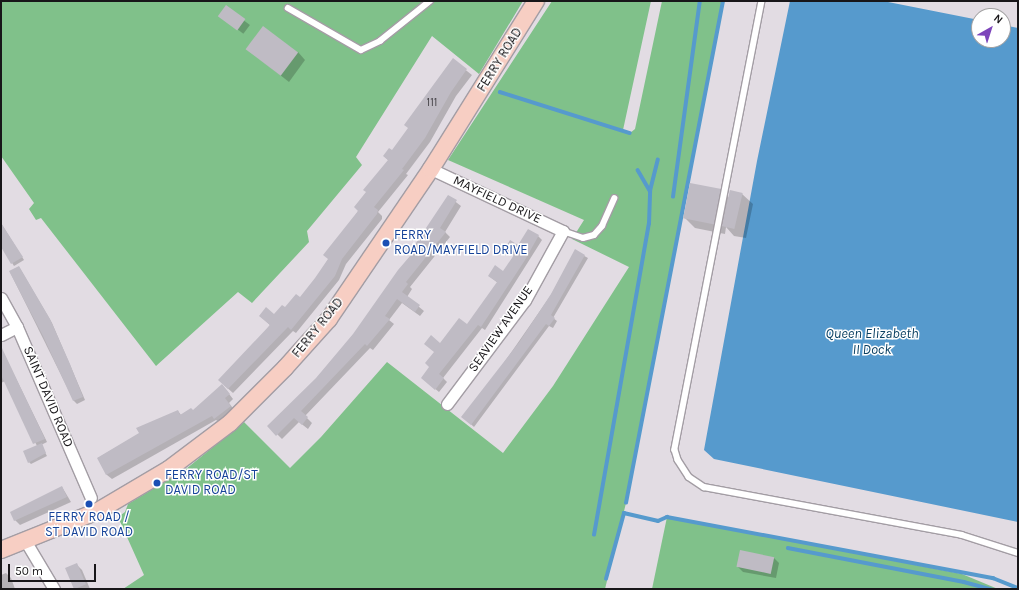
<!DOCTYPE html>
<html>
<head>
<meta charset="utf-8">
<style>
	body { margin:0 }
	#map { position:relative; width:1019px; height:590px; overflow:hidden; background:#e2dce3; font-family:Karla,sans-serif }
	div>[style] { position:absolute }
	.green>* { inset:0; background:#80c18a }
	.water>* { inset:0; background:#569acd }
	.shadow>* { inset:0; background:#0003; transform-origin:0 0 }
	.stream>* { height:3.5px; margin:-1.75px; padding:0 1.75px; transform-origin:1.75px; border-radius:1.75px; background:#569acd }
	.building>* { inset:0; background:#bfbbc4; transform-origin:0 0 }
	.roads { filter:drop-shadow(1px 0 #a39da4) drop-shadow(-1px 0 #a39da4) drop-shadow(0 1px #a39da4) drop-shadow(0 -1px #a39da4) }
	.lane>* { height:5.5px; margin:-2.75px; padding:0 2.75px; transform-origin:2.75px; border-radius:2.75px; background:#fff }
	.street>* { height:11px; margin:-5.5px; padding:0 5.5px; transform-origin:5.5px; border-radius:5.5px; background:#fff }
	.secondary>* { height:16px; margin:-8px; padding:0 8px; transform-origin:8px; border-radius:8px; background:#f7cec3 }
	.dots>* { width:11px; height:11px; translate:-50% -50%; box-sizing:border-box; border:2px solid #fff; border-radius:50% }
	span { translate:-50% -50%; white-space:nowrap; text-align:center; line-height:1.15; -webkit-text-stroke:3px #fff; paint-order:stroke }
	.number-label { font-size:11px; color:#423f44 }
	.number-label span { -webkit-text-stroke-width:0 }
	.street-label { font-size:13px; color:#181619 }
	.transit-label { font-size:13px; color:#164399 }
	.left { translate:0 -50%; text-align:left }
	.water-label { font-size:14px; color:#0b4163; font-style:italic }
	.frame { position:absolute; inset:0; border:2px solid #181619; pointer-events:none }
	.north { position:absolute; left:971px; top:8px; width:40px; height:40px; box-sizing:border-box; background:#fff; border:1px solid #a3a2a3; border-radius:50%; rotate:39deg; font-size:11px; font-weight:700; line-height:16px; text-align:center; color:#181619 }
	.north::after { content:''; display:block; margin:auto; width:14px; height:18px; background:#7d45bb; clip-path:polygon(50% 0,100% 100%,50% 72%,0 100%) }
	.scale { position:absolute; left:8px; top:564px; width:88px; height:18px; box-sizing:border-box; border:2px solid #181619; border-top:0; padding-left:5px; font-size:12px; line-height:14px; white-space:nowrap; color:#181619; -webkit-text-stroke:3px #fff; paint-order:stroke }
</style>
</head>
<body>
<div id="map">
	<div class="green">
		<i style="clip-path:polygon(1px 1px,523px 1px,479px 74px,432px 36px,356px 157px,362px 165px,307px 231px,309px 242px,252px 303px,238px 292px,156px 366px,41px 218px,36px 220px,29px 209px,34px 203px,1px 156px)"></i>
		<i style="clip-path:polygon(552px 1px,651px 1px,623px 130px,630px 133px,635px 129px,662px 1px,723px 1px,626px 503px,605px 589px,123px 589px,144px 575px,118px 517px,125px 512px,128px 504px,186px 469px,244px 422px,290px 468px,321px 437px,387px 362px,503px 453px,553px 386px,629px 267px,572px 239px,584px 220px,448px 160px)"></i>
		<i style="clip-path:polygon(667px 517px,962px 574px,998px 589px,652px 589px)"></i>
	</div>
	<div class="water">
		<i style="clip-path:polygon(790px 1px,883px 1px,979px 20px,979px 40px,1003px 40px,1003px 25px,1018px 28px,1018px 522px,714px 459px,704px 450px,757px 161px)"></i>
	</div>
	<div class="shadow">
		<i style="left:226px;top:7px;width:30px;height:11px;rotate:37deg"></i>
		<i style="clip-path:polygon(247px 49px,298px 52px,305px 60px,289px 82px)"></i>
		<i style="clip-path:polygon(453px 60px,472px 75px,456px 96px,430px 142px,406px 174px,408px 175px,378px 212px,382px 216px,382px 219px,346px 264px,339px 280px,296px 333px,293px 331px,233px 393px,224px 385px,270px 325px,260px 316px,275px 316px,285px 309px,300px 299px,316px 279px,389px 161px,384px 156px,392px 152px,409px 129px)"></i>
		<i style="clip-path:polygon(721px 190px,729px 198px,742px 194px,753px 204px,746px 238px,734px 236px,726px 227px,725px 234px,695px 228px,685px 218px)"></i>
		<i style="clip-path:polygon(448px 196px,461px 206px,445px 232px,450px 237px,410px 287px,412px 289px,407px 297px,424px 311px,420px 316px,402px 303px,389px 320px,394px 324px,373px 350px,370px 348px,305px 416px,312px 423px,308px 429px,299px 422px,282px 439px,269px 426px,315px 380px,354px 334px,411px 257px)"></i>
		<i style="clip-path:polygon(1px 223px,24px 260px,14px 266px,1px 245px)"></i>
		<i style="clip-path:polygon(538px 236px,542px 240px,485px 330px,482px 328px,443px 378px,447px 382px,439px 392px,422px 378px,430px 367px,440px 344px,467px 326px,498px 283px,489px 276px,504px 273px,514px 256px,505px 250px)"></i>
		<i style="clip-path:polygon(575px 251px,588px 258px,553px 318px,557px 321px,553px 328px,549px 326px,474px 427px,465px 419px,551px 295px)"></i>
		<i style="clip-path:polygon(19px 267px,52px 323px,85px 400px,77px 404px,74px 401px,10px 272px)"></i>
		<i style="clip-path:polygon(5px 356px,47px 442px,41px 445px,47px 456px,31px 464px,29px 462px,37px 446px,5px 381px,1px 383px,1px 358px)"></i>
		<i style="clip-path:polygon(226px 390px,233px 399px,229px 403px,235px 411px,219px 422px,216px 420px,112px 479px,107px 475px,98px 458px,178px 411px,181px 415px,193px 411px)"></i>
		<i style="clip-path:polygon(62px 487px,71px 502px,20px 525px,15px 520px)"></i>
		<i style="clip-path:polygon(741px 551px,774px 558px,779px 563px,776px 578px,743px 572px,738px 567px)"></i>
		<i style="clip-path:polygon(77px 565px,82px 570px,90px 589px,76px 589px,67px 569px)"></i>
		<i style="clip-path:polygon(6px 573px,11px 578px,15px 589px,1px 589px,1px 575px)"></i>
	</div>
	<div class="stream">
		<i style="left:500px;top:92px;width:136px;rotate:17.5deg"></i>
		<i style="left:638px;top:170px;width:24px;rotate:60deg"></i>
		<i style="left:673px;top:197px;width:198px;rotate:-82.2deg"></i>
		<i style="left:626px;top:503px;width:511px;rotate:-79.06deg"></i>
		<i style="left:594px;top:535px;width:316px;rotate:-80deg"></i>
		<i style="left:649px;top:224px;width:33px;rotate:-88deg"></i>
		<i style="left:650px;top:191px;width:32px;rotate:-76deg"></i>
		<i style="left:788px;top:548px;width:179px;rotate:10.9deg"></i>
		<i style="left:964px;top:582px;width:28px;rotate:15deg"></i>
		<i style="left:606px;top:579px;width:68px;rotate:-74.7deg"></i>
		<i style="left:624px;top:513px;width:35px;rotate:13deg"></i>
		<i style="left:658px;top:521px;width:10px;rotate:-24deg"></i>
		<i style="left:667px;top:517px;width:332px;rotate:10.6deg"></i>
		<i style="left:993px;top:578px;width:27px;rotate:22deg"></i>
	</div>
	<div class="building">
		<i style="left:226px;top:5px;width:24px;height:14px;rotate:36deg"></i>
		<i style="left:263px;top:26px;width:44px;height:29px;rotate:37deg"></i>
		<i style="clip-path:polygon(453px 58px,467px 69px,451px 92px,425px 138px,402px 169px,404px 170px,374px 207px,378px 210px,377px 214px,342px 259px,335px 276px,291px 330px,288px 327px,228px 389px,218px 380px,270px 325px,259px 316px,266px 307px,274px 314px,282px 305px,285px 307px,296px 294px,300px 297px,315px 278px,328px 259px,323px 255px,358px 211px,354px 207px,366px 192px,363px 190px,388px 160px,383px 156px,389px 148px,392px 150px,408px 128px,404px 125px)"></i>
		<i style="left:690px;top:183px;width:32px;height:36px;rotate:11deg"></i>
		<i style="left:730px;top:190px;width:13px;height:37px;rotate:13deg"></i>
		<i style="clip-path:polygon(448px 195px,457px 200px,440px 228px,446px 232px,406px 282px,408px 284px,402px 292px,420px 305px,415px 312px,397px 299px,385px 316px,390px 319px,367px 346px,365px 344px,301px 411px,308px 417px,302px 425px,294px 418px,276px 436px,267px 426px,316px 378px,353px 334px,398px 270px,410px 256px,408px 255px)"></i>
		<i style="clip-path:polygon(1px 223px,23px 257px,11px 264px,1px 247px)"></i>
		<i style="clip-path:polygon(528px 229px,539px 235px,525px 260px,481px 327px,478px 325px,439px 374px,444px 378px,435px 390px,421px 378px,429px 367px,425px 363px,434px 352px,424px 344px,431px 335px,440px 343px,459px 318px,467px 324px,497px 282px,488px 276px,495px 265px,503px 271px,514px 255px,504px 250px,510px 240px,518px 245px)"></i>
		<i style="clip-path:polygon(575px 249px,585px 255px,551px 315px,555px 318px,549px 326px,546px 324px,471px 425px,461px 417px,520px 341px,551px 294px)"></i>
		<i style="clip-path:polygon(19px 266px,50px 319px,70px 364px,83px 397px,73px 401px,43px 336px,9px 271px)"></i>
		<i style="clip-path:polygon(1px 346px,45px 439px,33px 444px,1px 375px)"></i>
		<i style="clip-path:polygon(222px 384px,230px 394px,225px 398px,231px 406px,214px 419px,212px 416px,106px 475px,97px 458px,139px 433px,136px 428px,178px 410px,180px 415px,191px 408px,193px 410px)"></i>
		<i style="clip-path:polygon(42px 443px,46px 453px,28px 463px,23px 451px)"></i>
		<i style="clip-path:polygon(62px 486px,67px 497px,14px 521px,10px 512px)"></i>
		<i style="left:740px;top:550px;width:35px;height:17px;rotate:12deg"></i>
		<i style="left:77px;top:563px;width:23px;height:13px;rotate:67deg"></i>
	</div>
	<div class="roads">
		<div class="lane">
			<i style="left:762px;top:1px;width:457px;rotate:101deg"></i>
			<i style="left:675px;top:450px;width:10px;rotate:73deg"></i>
			<i style="left:678px;top:460px;width:20px;rotate:57deg"></i>
			<i style="left:689px;top:477px;width:18px;rotate:34deg"></i>
			<i style="left:704px;top:487px;width:262px;rotate:10.5deg"></i>
			<i style="left:962px;top:535px;width:59px;rotate:17.8deg"></i>
			<i style="left:288px;top:8px;width:84px;rotate:29.9deg"></i>
			<i style="left:361px;top:50px;width:21px;rotate:-25deg"></i>
			<i style="left:380px;top:41px;width:64px;rotate:-38.7deg"></i>
			<i style="left:563px;top:231px;width:21px;rotate:19deg"></i>
			<i style="left:583px;top:238px;width:11px;rotate:-15deg"></i>
			<i style="left:594px;top:235px;width:12px;rotate:-48deg"></i>
			<i style="left:602px;top:226px;width:30px;rotate:-66deg"></i>
		</div>
		<div class="street">
			<i style="left:431px;top:169px;width:146px;rotate:25.2deg"></i>
			<i style="left:563px;top:231px;width:79px;rotate:118.8deg"></i>
			<i style="left:525px;top:300px;width:130px;rotate:126.9deg"></i>
			<i style="left:1px;top:298px;width:33px;rotate:61deg"></i>
			<i style="left:17px;top:327px;width:186px;rotate:66.6deg"></i>
			<i style="left:1px;top:335px;width:18px;rotate:-27deg"></i>
			<i style="left:26px;top:542px;width:55px;rotate:59.2deg"></i>
		</div>
		<div class="secondary">
			<i style="left:1px;top:550px;width:105px;rotate:-21.9deg"></i>
			<i style="left:98px;top:511px;width:82px;rotate:-30.6deg"></i>
			<i style="left:169px;top:469px;width:76px;rotate:-37deg"></i>
			<i style="left:230px;top:423px;width:78px;rotate:-45deg"></i>
			<i style="left:285px;top:368px;width:66px;rotate:-48.1deg"></i>
			<i style="left:329px;top:319px;width:181px;rotate:-55.8deg"></i>
			<i style="left:431px;top:169px;width:198px;rotate:-58deg"></i>
		</div>
	</div>
	<div class="dots">
		<i style="left:386px;top:243px;background:#1a4fb4"></i>
		<i style="left:157px;top:483px;background:#1a4fb4"></i>
		<i style="left:89px;top:504px;background:#1a4fb4"></i>
	</div>
	<div class="number-label">
		<span style="left:432px;top:103px">111</span>
	</div>
	<div class="street-label">
		<span style="left:500px;top:60px;rotate:-58deg">FERRY ROAD</span>
		<span style="left:497px;top:200px;rotate:25deg">MAYFIELD DRIVE</span>
		<span style="left:318px;top:328px;rotate:-51deg">FERRY ROAD</span>
		<span style="left:501px;top:329px;rotate:-55deg">SEAVIEW AVENUE</span>
		<span style="left:48px;top:397px;rotate:67deg">SAINT DAVID ROAD</span>
	</div>
	<div class="transit-label">
		<span class="left" style="left:394px;top:243px">FERRY<br>ROAD/MAYFIELD DRIVE</span>
		<span class="left" style="left:165px;top:483px">FERRY ROAD/ST<br>DAVID ROAD</span>
		<span style="left:89px;top:525px">FERRY ROAD /<br>ST DAVID ROAD</span>
	</div>
	<div class="water-label">
		<span style="left:872px;top:342px">Queen Elizabeth<br>II Dock</span>
	</div>
	<div class="frame"></div>
	<div class="north">N</div>
	<div class="scale">50 m</div>
</div>
</body>
</html>
